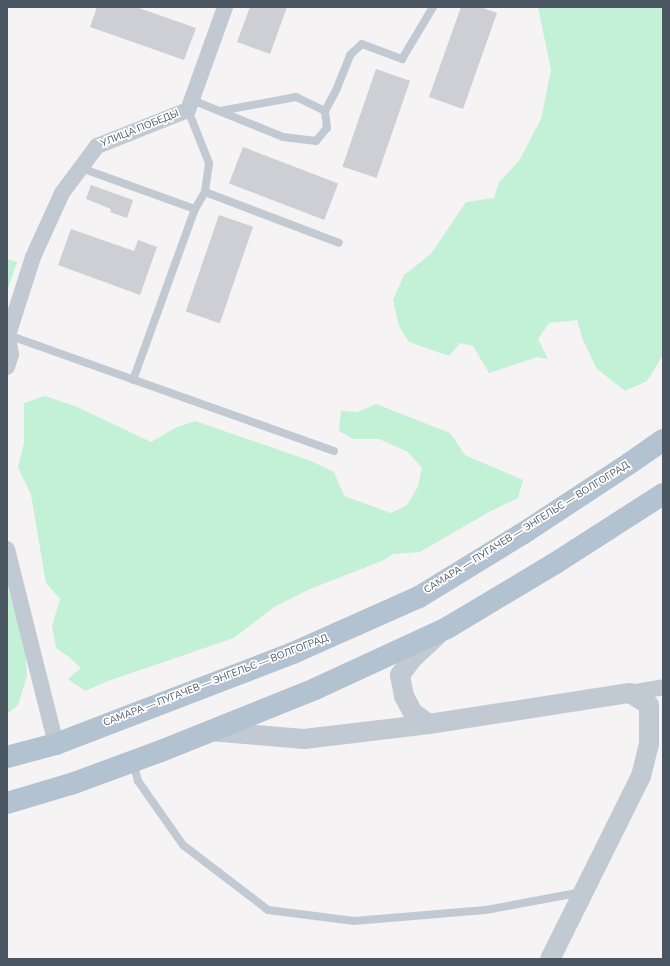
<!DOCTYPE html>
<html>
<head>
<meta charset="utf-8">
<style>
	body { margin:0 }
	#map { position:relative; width:670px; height:966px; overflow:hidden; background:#f5f3f3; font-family:"Nunito Sans",sans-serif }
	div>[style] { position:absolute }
	.green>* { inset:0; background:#c3f1d5 }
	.building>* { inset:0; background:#cdcfd5; transform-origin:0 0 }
	.service>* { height:8px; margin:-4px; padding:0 4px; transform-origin:4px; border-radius:4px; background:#c1cad2 }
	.minor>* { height:16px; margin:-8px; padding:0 8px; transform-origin:8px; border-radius:8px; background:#c1cad2 }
	.tertiary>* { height:20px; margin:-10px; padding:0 10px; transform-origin:10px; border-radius:10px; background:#c1cad2 }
	.primary>* { height:22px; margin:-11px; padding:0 11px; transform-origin:11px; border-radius:11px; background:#b3c2d1 }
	span { translate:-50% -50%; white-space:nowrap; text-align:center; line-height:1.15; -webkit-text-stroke:3.5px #fff; paint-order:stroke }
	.street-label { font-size:10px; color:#4a5661 }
	.frame { position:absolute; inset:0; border:8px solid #4a5661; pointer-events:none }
</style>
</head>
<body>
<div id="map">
	<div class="green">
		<i style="clip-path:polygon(538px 7px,663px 7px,663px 355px,647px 381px,625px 391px,597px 369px,583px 340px,577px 320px,549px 323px,538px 339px,548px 359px,537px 357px,489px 373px,473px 346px,460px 343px,449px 356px,409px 342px,399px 326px,393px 300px,404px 275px,431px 254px,466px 202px,494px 198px,499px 182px,519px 161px,541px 119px,551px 70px)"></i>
		<i style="clip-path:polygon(7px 259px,17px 262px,7px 292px)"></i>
		<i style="clip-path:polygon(45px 396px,75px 406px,151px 442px,175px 428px,195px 421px,311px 461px,334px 472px,344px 496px,391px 513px,407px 505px,418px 486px,422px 468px,408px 452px,379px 439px,353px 439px,339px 431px,341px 411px,357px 412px,376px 404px,450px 433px,465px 455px,523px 480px,518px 498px,489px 512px,420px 552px,393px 554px,382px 561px,310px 589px,274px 607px,234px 638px,108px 681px,85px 691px,68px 679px,81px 668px,70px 658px,56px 648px,52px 626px,60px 599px,46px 583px,31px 495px,18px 467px,24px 443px,24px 403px)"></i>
		<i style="clip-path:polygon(7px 586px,25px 646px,27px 676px,18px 705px,7px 714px)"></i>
	</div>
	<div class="building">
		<i style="clip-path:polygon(97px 7px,136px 7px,196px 28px,184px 60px,90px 27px)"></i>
		<i style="clip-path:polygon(250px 7px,287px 7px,270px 54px,237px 42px)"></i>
		<i style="clip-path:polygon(461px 7px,480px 7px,497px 13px,463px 109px,429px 97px)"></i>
		<i style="left:376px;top:69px;width:36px;height:103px;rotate:19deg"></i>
		<i style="left:243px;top:147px;width:102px;height:39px;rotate:21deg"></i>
		<i style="clip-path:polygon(91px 185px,133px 200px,127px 218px,110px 212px,111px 209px,86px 199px)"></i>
		<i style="left:219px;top:215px;width:36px;height:102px;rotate:19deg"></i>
		<i style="clip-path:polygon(71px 229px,134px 251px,138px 240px,157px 247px,140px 295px,58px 265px)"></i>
	</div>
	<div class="service">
		<i style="left:192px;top:100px;width:98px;rotate:22.1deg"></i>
		<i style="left:283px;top:137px;width:33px;rotate:7deg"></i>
		<i style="left:316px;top:141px;width:17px;rotate:-50deg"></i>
		<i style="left:327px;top:128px;width:17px;rotate:-97deg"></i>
		<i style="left:325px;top:111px;width:32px;rotate:-154deg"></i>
		<i style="left:296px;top:97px;width:77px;rotate:169.6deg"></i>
		<i style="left:188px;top:110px;width:57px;rotate:68.4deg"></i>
		<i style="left:209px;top:163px;width:29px;rotate:98deg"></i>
		<i style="left:325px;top:111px;width:26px;rotate:-62deg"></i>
		<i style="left:337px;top:88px;width:35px;rotate:-68deg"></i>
		<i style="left:350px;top:55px;width:16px;rotate:-43deg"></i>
		<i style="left:362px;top:44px;width:43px;rotate:20.6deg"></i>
		<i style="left:402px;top:59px;width:61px;rotate:-59.2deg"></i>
		<i style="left:81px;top:168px;width:121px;rotate:19.8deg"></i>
		<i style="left:8px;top:335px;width:346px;rotate:19.6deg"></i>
		<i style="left:133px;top:380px;width:182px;rotate:-70.1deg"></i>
		<i style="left:195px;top:209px;width:20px;rotate:-60deg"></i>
		<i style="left:205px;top:192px;width:143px;rotate:20.8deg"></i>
		<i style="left:133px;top:763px;width:19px;rotate:74deg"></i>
		<i style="left:138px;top:781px;width:78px;rotate:54.9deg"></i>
		<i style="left:183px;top:845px;width:107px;rotate:37.4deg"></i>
		<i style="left:268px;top:910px;width:87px;rotate:7.3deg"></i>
		<i style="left:354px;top:921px;width:132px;rotate:-4.8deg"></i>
		<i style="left:486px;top:910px;width:98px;rotate:-10.6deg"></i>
	</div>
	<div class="minor">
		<i style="left:7px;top:367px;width:13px;rotate:-72deg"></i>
		<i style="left:11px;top:355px;width:20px;rotate:-99deg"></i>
		<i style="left:8px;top:335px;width:82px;rotate:-72.2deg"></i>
		<i style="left:33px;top:257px;width:70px;rotate:-65.6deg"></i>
		<i style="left:62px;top:193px;width:59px;rotate:-53.3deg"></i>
		<i style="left:97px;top:146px;width:98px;rotate:-21.6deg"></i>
		<i style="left:188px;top:110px;width:109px;rotate:-70.2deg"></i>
		<i style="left:7px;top:549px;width:201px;rotate:75.9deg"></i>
		<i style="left:630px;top:693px;width:34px;rotate:-10deg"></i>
	</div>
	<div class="tertiary">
		<i style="left:429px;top:724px;width:19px;rotate:-145deg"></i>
		<i style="left:413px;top:713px;width:19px;rotate:-118deg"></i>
		<i style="left:404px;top:696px;width:21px;rotate:-101deg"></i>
		<i style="left:400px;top:675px;width:21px;rotate:-53deg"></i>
		<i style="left:413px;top:658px;width:33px;rotate:-43deg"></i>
		<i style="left:210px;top:731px;width:94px;rotate:4.9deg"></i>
		<i style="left:304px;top:739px;width:126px;rotate:-6.8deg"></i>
		<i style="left:429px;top:724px;width:203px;rotate:-8.8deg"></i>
		<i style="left:630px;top:693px;width:22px;rotate:32deg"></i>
		<i style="left:649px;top:705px;width:39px;rotate:90deg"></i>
		<i style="left:649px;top:744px;width:33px;rotate:104deg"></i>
		<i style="left:641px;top:776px;width:204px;rotate:116.4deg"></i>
	</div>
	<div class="primary">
		<i style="left:7px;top:757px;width:51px;rotate:-14.9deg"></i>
		<i style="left:56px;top:744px;width:254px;rotate:-21deg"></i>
		<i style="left:293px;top:653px;width:138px;rotate:-24deg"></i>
		<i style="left:419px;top:597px;width:121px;rotate:-31.5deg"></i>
		<i style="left:522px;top:534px;width:129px;rotate:-33.3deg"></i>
		<i style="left:630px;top:463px;width:40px;rotate:-34.9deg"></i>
		<i style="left:7px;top:803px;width:70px;rotate:-16.6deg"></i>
		<i style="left:74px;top:783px;width:93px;rotate:-20.2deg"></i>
		<i style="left:161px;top:751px;width:166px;rotate:-21.9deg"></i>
		<i style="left:315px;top:689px;width:145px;rotate:-24.8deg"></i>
		<i style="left:447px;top:628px;width:125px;rotate:-30.9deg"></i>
		<i style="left:554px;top:564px;width:130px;rotate:-32.7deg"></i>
	</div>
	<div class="street-label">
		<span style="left:140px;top:129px;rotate:-22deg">УЛИЦА ПОБЕДЫ</span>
		<span style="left:527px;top:528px;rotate:-32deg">САМАРА — ПУГАЧЕВ — ЭНГЕЛЬС — ВОЛГОГРАД</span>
		<span style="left:216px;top:681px;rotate:-21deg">САМАРА — ПУГАЧЕВ — ЭНГЕЛЬС — ВОЛГОГРАД</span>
	</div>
	<div class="frame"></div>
</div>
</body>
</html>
